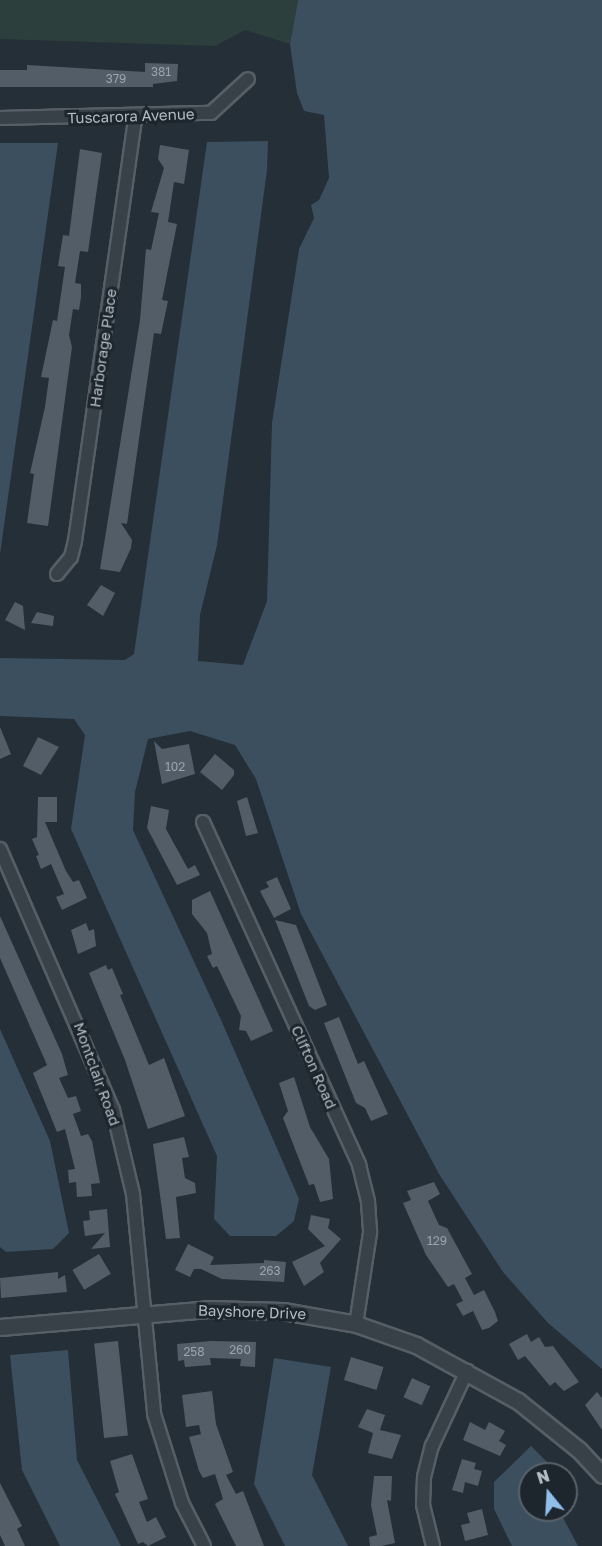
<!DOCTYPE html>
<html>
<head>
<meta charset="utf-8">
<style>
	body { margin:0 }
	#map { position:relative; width:602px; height:1546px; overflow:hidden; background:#242f37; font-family:"Golos Text",sans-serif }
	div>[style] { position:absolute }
	.green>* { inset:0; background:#2c3f3c }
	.water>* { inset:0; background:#3c4f5e }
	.building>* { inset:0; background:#525d68; transform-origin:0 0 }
	.roads { filter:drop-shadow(2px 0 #565e66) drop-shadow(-2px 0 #565e66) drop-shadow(0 2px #565e66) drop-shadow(0 -2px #565e66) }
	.minor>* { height:12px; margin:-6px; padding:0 6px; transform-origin:6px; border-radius:6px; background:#384048 }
	.tertiary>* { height:15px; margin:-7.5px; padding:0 7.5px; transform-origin:7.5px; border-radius:7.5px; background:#384048 }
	span { translate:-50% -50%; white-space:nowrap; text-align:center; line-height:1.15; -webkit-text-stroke:6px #1d252d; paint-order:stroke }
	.number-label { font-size:12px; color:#9ba4ad }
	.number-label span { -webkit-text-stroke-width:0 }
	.street-label { font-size:15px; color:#b3bbc4 }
	.north { position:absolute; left:518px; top:1462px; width:60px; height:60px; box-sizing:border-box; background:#1d252d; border:2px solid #596169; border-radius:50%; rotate:342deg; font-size:16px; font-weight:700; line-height:24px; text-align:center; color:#b3bbc4 }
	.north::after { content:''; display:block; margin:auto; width:21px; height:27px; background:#91bfeb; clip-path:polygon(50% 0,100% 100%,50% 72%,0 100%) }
</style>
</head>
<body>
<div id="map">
	<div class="green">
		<i style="clip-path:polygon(0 0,298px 0,290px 44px,245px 30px,215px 46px,0 39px)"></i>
	</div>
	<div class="water">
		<i style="clip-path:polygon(298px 0,602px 0,602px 1369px,548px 1323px,503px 1272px,439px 1174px,301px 914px,256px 779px,235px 745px,190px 731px,148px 739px,135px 792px,133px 830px,222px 1022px,299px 1199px,294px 1221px,276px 1236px,230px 1236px,214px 1219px,217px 1156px,71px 829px,85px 735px,74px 719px,0 716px,0 658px,125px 660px,134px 654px,207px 142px,268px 141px,267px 170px,217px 545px,200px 615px,198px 661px,243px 665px,267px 601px,272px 423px,299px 249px,314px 218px,311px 205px,319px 200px,329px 178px,324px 115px,304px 111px,297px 93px,290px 44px)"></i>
		<i style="clip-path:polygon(0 143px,58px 143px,0 554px)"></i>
		<i style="clip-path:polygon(0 1029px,50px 1141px,69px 1233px,53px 1249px,6px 1252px,0 1247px)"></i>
		<i style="clip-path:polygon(68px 1350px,77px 1460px,121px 1546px,60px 1546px,22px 1470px,10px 1355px)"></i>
		<i style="clip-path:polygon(274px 1358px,331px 1367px,312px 1475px,348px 1546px,285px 1546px,254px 1484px)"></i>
		<i style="clip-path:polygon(531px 1446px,559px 1474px,530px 1474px,530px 1510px,559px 1510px,578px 1546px,512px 1546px,494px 1509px,494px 1482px)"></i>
	</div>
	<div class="building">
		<i style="clip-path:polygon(145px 63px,178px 64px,177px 81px,153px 84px,153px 87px,0 87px,0 70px,27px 70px,27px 65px,145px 72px)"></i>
		<i style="clip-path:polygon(160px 145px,189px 150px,184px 184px,174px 182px,168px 222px,177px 224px,162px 300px,168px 301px,161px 334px,154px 333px,127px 524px,121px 523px,132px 540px,131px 548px,120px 572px,100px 569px,140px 320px,146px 249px,151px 250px,159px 213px,151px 212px,164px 168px,158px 159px)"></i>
		<i style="clip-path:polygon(80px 149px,102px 153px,88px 252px,80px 251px,75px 283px,81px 284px,81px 297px,79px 310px,73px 309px,69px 335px,72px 347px,48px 526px,27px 523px,34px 474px,30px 473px,45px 407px,49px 378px,41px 377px,53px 320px,57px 321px,65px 267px,58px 266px,63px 235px,69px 236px)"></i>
		<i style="clip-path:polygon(101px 585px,115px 593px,103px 616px,87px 605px)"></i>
		<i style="clip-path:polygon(15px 602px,23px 606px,25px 630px,5px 620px)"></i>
		<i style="clip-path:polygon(37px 612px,54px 616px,53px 626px,31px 623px)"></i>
		<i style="clip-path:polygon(0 727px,11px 754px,0 759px)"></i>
		<i style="clip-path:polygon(38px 737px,59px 747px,41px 775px,23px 766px)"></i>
		<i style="clip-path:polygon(154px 741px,162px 749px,189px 744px,195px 774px,162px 784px)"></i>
		<i style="clip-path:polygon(215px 754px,234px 770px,234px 775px,222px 790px,200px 772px)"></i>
		<i style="clip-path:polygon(38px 797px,57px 797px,57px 822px,45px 822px,66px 871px,73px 882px,79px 880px,87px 898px,62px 910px,56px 897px,64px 894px,51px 864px,41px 869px,36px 856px,39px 855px,32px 839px,37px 837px)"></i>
		<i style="clip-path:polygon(247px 797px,258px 833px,246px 836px,237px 801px)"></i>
		<i style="clip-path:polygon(151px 806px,169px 810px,166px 829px,188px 869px,195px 865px,200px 875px,177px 885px,147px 828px)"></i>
		<i style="clip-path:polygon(277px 877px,291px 909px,274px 918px,260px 891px,269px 887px,266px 882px)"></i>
		<i style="clip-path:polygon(210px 891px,273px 1031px,251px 1041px,246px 1031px,239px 1030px,241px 1016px,217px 966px,213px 968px,207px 956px,212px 954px,207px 933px,192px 914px,192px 900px)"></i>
		<i style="clip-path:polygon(0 916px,62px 1054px,68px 1075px,59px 1078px,68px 1098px,76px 1096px,81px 1111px,73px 1114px,81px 1136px,88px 1134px,92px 1141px,100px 1183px,91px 1184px,92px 1196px,77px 1197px,76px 1182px,69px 1183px,68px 1170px,75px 1169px,65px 1129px,57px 1132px,33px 1073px,47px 1065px,0 958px)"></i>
		<i style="clip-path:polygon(275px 920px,296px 925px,327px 1005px,315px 1010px,309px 1006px)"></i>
		<i style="clip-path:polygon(86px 923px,89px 931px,94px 929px,96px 946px,78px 954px,71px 930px)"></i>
		<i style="clip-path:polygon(106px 965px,108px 970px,112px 968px,123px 994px,120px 995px,149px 1065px,164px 1058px,185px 1116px,148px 1129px,125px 1060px,89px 973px)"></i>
		<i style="clip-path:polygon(339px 1017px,358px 1064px,364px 1061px,388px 1114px,371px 1121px,365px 1108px,356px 1103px,324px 1023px)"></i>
		<i style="clip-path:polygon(294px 1077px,310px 1127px,329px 1159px,333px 1199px,320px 1202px,314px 1184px,309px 1185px,283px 1118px,288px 1111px,279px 1083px)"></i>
		<i style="clip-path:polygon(184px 1137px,189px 1157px,182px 1158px,185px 1178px,195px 1183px,196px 1193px,176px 1197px,180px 1238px,166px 1239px,153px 1144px)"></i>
		<i style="clip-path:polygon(434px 1182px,440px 1194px,428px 1201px,439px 1225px,447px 1228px,472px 1274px,465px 1278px,474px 1295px,484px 1290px,495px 1312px,498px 1321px,489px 1328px,482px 1330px,473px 1311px,463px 1316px,456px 1304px,463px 1301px,454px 1284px,448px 1287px,426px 1255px,403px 1203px,411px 1200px,407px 1191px)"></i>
		<i style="clip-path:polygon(107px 1209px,110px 1247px,91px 1249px,105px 1233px,85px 1236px,83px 1221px,90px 1220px,89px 1211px)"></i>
		<i style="clip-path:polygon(311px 1215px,330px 1219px,328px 1228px,341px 1239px,320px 1263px,324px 1272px,304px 1286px,292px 1262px,325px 1246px,308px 1229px)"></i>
		<i style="clip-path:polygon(188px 1244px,214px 1257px,210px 1265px,264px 1263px,264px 1260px,286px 1262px,284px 1282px,222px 1279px,201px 1269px,194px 1269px,190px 1277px,175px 1270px)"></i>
		<i style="left:99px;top:1254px;width:23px;height:31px;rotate:59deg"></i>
		<i style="clip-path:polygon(58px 1272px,58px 1279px,65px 1275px,67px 1292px,1px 1298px,0 1278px)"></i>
		<i style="clip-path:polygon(527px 1334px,531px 1342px,539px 1337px,545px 1347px,553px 1346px,579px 1382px,564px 1391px,555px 1382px,550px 1386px,525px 1356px,518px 1360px,509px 1344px)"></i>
		<i style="left:118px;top:1341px;width:95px;height:24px;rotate:84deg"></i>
		<i style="clip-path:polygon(211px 1341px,256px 1342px,255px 1367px,240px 1366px,241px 1359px,210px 1358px,211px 1365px,185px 1367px,184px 1360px,178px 1361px,177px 1344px)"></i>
		<i style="left:351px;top:1357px;width:34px;height:24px;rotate:17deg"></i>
		<i style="left:412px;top:1378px;width:20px;height:21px;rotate:24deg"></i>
		<i style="clip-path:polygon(212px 1391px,216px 1424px,233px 1472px,226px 1475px,236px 1494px,243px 1491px,264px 1546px,236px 1546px,215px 1504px,223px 1499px,215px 1474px,203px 1478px,199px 1471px,189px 1437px,201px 1434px,199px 1425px,186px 1427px,182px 1395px)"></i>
		<i style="clip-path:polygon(597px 1392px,602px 1398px,602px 1430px,585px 1405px)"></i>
		<i style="clip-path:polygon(367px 1409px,385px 1415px,380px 1430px,401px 1435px,392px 1459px,368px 1453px,373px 1433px,358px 1427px)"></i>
		<i style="clip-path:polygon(470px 1422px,485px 1430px,489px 1422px,505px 1431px,499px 1441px,506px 1445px,500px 1456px,463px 1440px)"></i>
		<i style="clip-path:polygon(132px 1454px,148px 1499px,139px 1502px,147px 1522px,156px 1517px,166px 1537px,148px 1546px,143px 1542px,138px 1544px,115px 1494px,119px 1492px,110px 1461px)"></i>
		<i style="clip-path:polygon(462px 1459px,476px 1463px,474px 1469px,482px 1471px,478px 1486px,465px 1482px,463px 1493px,452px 1490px)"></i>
		<i style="clip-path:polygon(374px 1476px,392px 1476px,391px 1501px,387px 1500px,395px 1543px,381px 1546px,370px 1546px,369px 1537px,377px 1535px,371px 1505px)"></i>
		<i style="clip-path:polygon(0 1483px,22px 1526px,17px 1529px,25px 1546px,5px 1546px,0 1535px)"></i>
		<i style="clip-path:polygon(482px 1509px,488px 1535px,465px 1541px,461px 1525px,470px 1523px,467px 1513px)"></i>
	</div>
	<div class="roads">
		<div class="minor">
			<i style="left:0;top:118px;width:211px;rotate:-1.4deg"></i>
			<i style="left:211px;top:113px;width:50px;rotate:-42.6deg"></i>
			<i style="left:57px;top:574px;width:22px;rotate:-51deg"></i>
			<i style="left:71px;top:557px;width:16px;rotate:-76deg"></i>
			<i style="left:75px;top:541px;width:428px;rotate:-81.9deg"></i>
			<i style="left:203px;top:822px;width:377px;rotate:65.5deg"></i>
			<i style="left:359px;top:1165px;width:38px;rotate:76deg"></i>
			<i style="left:368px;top:1202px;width:31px;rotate:86deg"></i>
			<i style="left:370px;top:1233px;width:92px;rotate:98.7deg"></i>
			<i style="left:0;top:849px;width:284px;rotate:66.6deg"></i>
			<i style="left:113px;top:1110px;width:86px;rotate:76.6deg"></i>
			<i style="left:133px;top:1194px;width:221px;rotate:84.5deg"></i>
			<i style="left:154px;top:1414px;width:93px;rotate:72.5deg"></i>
			<i style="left:182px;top:1503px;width:48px;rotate:62.9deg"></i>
			<i style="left:433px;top:1546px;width:42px;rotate:-103.7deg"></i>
			<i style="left:423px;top:1505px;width:28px;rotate:-88deg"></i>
			<i style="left:424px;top:1477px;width:32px;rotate:-76deg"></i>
			<i style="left:432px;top:1446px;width:83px;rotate:-65deg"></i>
		</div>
		<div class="tertiary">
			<i style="left:0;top:1327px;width:209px;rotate:-4.9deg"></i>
			<i style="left:208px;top:1309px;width:75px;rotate:1.5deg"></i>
			<i style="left:283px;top:1311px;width:74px;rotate:10.1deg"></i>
			<i style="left:356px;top:1324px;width:64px;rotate:19.3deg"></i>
			<i style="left:416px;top:1345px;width:116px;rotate:28.8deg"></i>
			<i style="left:518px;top:1401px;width:78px;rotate:38.8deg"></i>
			<i style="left:579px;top:1450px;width:34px;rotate:47deg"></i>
		</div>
	</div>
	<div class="number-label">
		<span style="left:161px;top:72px">381</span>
		<span style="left:116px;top:79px">379</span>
		<span style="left:175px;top:767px">102</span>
		<span style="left:437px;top:1241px">129</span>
		<span style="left:270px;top:1271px">263</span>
		<span style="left:240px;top:1350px">260</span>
		<span style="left:194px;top:1352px">258</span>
	</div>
	<div class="street-label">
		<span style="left:131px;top:116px;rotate:-2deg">Tuscarora Avenue</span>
		<span style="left:103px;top:348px;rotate:-82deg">Harborage Place</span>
		<span style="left:314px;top:1067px;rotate:66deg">Clifton Road</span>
		<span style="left:97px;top:1074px;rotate:70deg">Montclair Road</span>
		<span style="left:252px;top:1312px;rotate:2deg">Bayshore Drive</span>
	</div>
	<div class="north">N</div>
</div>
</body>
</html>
